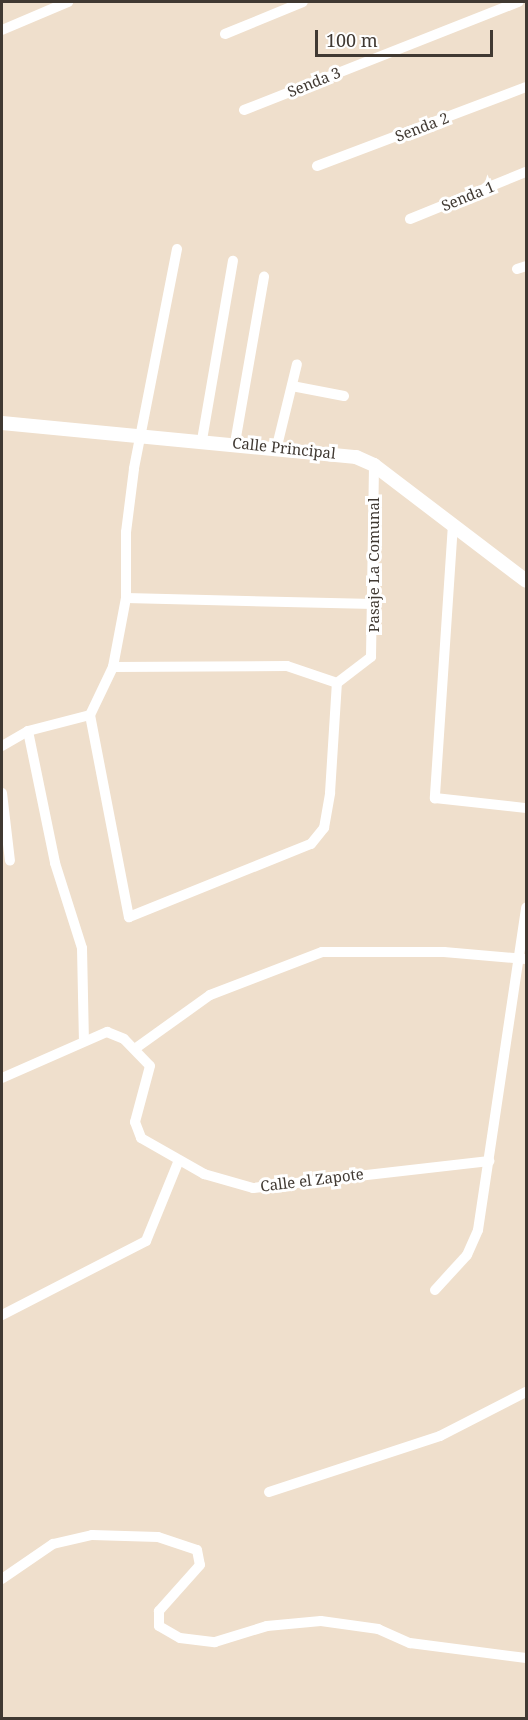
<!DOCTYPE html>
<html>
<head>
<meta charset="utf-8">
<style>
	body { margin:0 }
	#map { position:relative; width:528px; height:1720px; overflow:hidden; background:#efdfcc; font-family:"Noto Serif",serif }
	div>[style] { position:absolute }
	.minor>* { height:10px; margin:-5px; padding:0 5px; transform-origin:5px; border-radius:5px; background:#fff }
	.tertiary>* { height:14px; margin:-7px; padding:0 7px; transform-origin:7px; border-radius:7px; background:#fff }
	span { translate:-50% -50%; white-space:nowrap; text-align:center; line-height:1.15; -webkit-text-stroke:6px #fff; paint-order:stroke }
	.street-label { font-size:15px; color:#403932 }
	.frame { position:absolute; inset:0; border:3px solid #403932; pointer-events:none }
	.scale { position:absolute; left:315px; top:30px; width:178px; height:27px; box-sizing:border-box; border:3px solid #403932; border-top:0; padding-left:8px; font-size:18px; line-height:21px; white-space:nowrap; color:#403932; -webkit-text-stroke:4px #fff; paint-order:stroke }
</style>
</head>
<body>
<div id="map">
	<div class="minor">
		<i style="left:2px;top:30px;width:72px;rotate:-23deg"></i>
		<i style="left:225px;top:34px;width:84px;rotate:-22.3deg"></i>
		<i style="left:244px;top:110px;width:295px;rotate:-21.5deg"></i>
		<i style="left:317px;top:166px;width:223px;rotate:-20.7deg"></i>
		<i style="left:410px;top:219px;width:125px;rotate:-22.1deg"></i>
		<i style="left:177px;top:249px;width:224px;rotate:101.1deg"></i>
		<i style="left:134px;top:469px;width:64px;rotate:97.2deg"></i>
		<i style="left:126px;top:532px;width:66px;rotate:90deg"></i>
		<i style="left:126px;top:598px;width:70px;rotate:100.7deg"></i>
		<i style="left:113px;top:667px;width:53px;rotate:115.6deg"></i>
		<i style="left:90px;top:715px;width:206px;rotate:79.1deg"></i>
		<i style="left:129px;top:917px;width:196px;rotate:-21.9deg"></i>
		<i style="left:311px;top:844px;width:21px;rotate:-51deg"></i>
		<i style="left:324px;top:828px;width:36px;rotate:-80deg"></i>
		<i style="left:330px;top:793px;width:110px;rotate:-86.4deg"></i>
		<i style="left:517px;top:269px;width:9px;rotate:-18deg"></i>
		<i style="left:292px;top:386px;width:53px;rotate:10.9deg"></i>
		<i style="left:202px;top:440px;width:182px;rotate:-80.2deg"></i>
		<i style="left:235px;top:443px;width:169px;rotate:-80.1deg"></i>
		<i style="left:277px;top:446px;width:84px;rotate:-76.3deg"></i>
		<i style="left:453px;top:524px;width:275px;rotate:93.8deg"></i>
		<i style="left:435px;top:798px;width:92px;rotate:6.3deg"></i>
		<i style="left:126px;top:598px;width:248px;rotate:1.4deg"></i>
		<i style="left:113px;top:667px;width:174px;rotate:-0.3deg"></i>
		<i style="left:287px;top:666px;width:53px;rotate:18.8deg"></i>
		<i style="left:337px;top:683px;width:43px;rotate:-37.4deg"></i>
		<i style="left:371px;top:657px;width:192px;rotate:-89.1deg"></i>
		<i style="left:28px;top:731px;width:135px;rotate:78.4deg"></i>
		<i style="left:55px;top:863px;width:89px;rotate:72.4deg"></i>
		<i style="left:82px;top:948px;width:92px;rotate:88.8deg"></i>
		<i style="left:2px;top:746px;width:30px;rotate:-30deg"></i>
		<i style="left:28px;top:731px;width:64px;rotate:-14.5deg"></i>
		<i style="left:2px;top:793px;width:68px;rotate:83.3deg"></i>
		<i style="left:136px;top:1048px;width:91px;rotate:-35.6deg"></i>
		<i style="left:210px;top:995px;width:120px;rotate:-21deg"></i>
		<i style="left:322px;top:952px;width:122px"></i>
		<i style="left:444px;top:952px;width:82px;rotate:4.9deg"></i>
		<i style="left:2px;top:1078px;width:115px;rotate:-23.7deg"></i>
		<i style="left:107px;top:1032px;width:18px;rotate:22deg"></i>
		<i style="left:124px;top:1039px;width:37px;rotate:46deg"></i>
		<i style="left:150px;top:1066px;width:58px;rotate:105deg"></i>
		<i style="left:135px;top:1122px;width:17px;rotate:69deg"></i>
		<i style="left:141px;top:1138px;width:73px;rotate:29.7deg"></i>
		<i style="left:204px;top:1174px;width:51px;rotate:15.9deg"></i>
		<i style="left:253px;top:1188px;width:238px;rotate:-6.5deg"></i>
		<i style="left:435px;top:1290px;width:47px;rotate:-47.6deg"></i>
		<i style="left:467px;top:1255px;width:27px;rotate:-66deg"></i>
		<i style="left:478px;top:1230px;width:326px;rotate:-81.5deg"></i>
		<i style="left:2px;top:1315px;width:162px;rotate:-27.2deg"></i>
		<i style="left:146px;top:1241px;width:87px;rotate:-67.8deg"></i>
		<i style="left:269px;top:1492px;width:180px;rotate:-18.1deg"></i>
		<i style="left:440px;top:1436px;width:97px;rotate:-27.1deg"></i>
		<i style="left:2px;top:1579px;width:62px;rotate:-34.5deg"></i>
		<i style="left:53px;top:1544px;width:40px;rotate:-13deg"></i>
		<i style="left:92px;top:1535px;width:66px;rotate:1.7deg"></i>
		<i style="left:158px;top:1537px;width:41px;rotate:18.4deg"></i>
		<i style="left:197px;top:1550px;width:15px;rotate:79deg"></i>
		<i style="left:200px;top:1565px;width:62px;rotate:131.7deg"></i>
		<i style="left:159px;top:1611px;width:15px;rotate:90deg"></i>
		<i style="left:159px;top:1626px;width:24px;rotate:30deg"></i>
		<i style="left:180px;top:1638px;width:35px;rotate:7deg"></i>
		<i style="left:215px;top:1642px;width:54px;rotate:-17.1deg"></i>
		<i style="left:267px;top:1626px;width:54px;rotate:-5.3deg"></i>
		<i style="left:321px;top:1621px;width:58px;rotate:8deg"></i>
		<i style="left:378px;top:1629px;width:35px;rotate:24deg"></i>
		<i style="left:410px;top:1643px;width:117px;rotate:7.4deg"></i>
	</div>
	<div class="tertiary">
		<i style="left:2px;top:423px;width:356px;rotate:5.5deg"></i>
		<i style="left:356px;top:457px;width:20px;rotate:24deg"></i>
		<i style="left:374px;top:465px;width:191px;rotate:37.3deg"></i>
	</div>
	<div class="street-label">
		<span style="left:314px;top:82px;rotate:-22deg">Senda 3</span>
		<span style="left:422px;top:127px;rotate:-21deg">Senda 2</span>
		<span style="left:468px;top:196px;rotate:-22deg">Senda 1</span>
		<span style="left:284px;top:448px;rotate:6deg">Calle Principal</span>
		<span style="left:374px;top:565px;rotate:-90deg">Pasaje La Comunal</span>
		<span style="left:312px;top:1180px;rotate:-7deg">Calle el Zapote</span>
	</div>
	<div class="frame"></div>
	<div class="scale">100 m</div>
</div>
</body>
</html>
